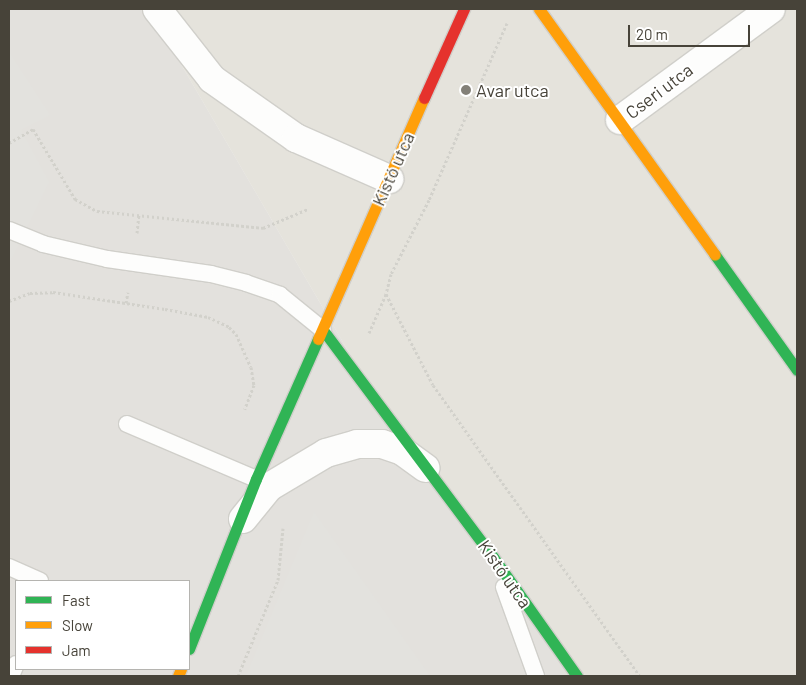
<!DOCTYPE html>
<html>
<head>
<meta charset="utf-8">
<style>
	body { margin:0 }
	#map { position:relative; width:806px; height:685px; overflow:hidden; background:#f2f1ed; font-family:Barlow,sans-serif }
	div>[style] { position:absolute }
	.residential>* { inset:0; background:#e5e3dc }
	.industrial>* { inset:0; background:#e3e1dd }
	.parking>* { inset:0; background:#e3e2de }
	.path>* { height:3px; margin-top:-1.5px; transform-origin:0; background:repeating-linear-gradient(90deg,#d2d1cb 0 2.5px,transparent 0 5px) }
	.roads { filter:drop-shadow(1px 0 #d0cfca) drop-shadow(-1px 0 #d0cfca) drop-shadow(0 1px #d0cfca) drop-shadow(0 -1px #d0cfca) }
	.lane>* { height:16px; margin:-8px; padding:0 8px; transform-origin:8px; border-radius:8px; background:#fdfdfc }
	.street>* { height:28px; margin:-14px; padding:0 14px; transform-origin:14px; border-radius:14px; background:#fdfdfc }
	.fast>* { height:11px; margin:-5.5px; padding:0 5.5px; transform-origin:5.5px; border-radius:5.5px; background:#30b455 }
	.slow>* { height:11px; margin:-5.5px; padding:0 5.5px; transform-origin:5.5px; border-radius:5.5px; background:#ff9f0a }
	.jam>* { height:11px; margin:-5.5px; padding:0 5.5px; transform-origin:5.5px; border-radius:5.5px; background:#e5322d }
	.dots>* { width:14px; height:14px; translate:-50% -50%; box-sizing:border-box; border:2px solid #fff; border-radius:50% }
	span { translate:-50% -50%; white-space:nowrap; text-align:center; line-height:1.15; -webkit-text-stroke:4px #fff; paint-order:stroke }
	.poi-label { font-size:18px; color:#474339 }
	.left { translate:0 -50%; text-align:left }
	.street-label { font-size:18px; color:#474339 }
	.frame { position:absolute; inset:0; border:10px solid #474339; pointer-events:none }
	.legend { position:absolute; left:15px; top:580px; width:175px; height:90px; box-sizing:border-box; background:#fff; border:1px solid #b5b4b0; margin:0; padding:6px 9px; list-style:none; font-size:15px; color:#474339 }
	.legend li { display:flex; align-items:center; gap:10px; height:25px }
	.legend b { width:25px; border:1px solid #b5b4b0 }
	.scale { position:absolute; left:628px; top:25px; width:122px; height:22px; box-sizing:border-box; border:2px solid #474339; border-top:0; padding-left:6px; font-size:15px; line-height:18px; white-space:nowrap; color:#474339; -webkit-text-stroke:4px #fff; paint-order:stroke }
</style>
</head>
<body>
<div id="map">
	<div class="residential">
		<i style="clip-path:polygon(141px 9px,797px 9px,797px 676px,585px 676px,358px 368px,171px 47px)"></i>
	</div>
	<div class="industrial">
		<i style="clip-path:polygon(evenodd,9px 9px,141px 9px,171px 47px,358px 368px,585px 676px,9px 676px,9px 9px,16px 581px,189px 581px,189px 669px,16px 669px,16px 581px)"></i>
	</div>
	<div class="parking">
		<i style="clip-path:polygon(9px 52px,50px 115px,21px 130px,49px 182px,9px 264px)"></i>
		<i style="clip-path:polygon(314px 512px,430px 676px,246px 676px)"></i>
	</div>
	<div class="path">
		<i style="left:507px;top:23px;width:193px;rotate:113.8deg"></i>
		<i style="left:429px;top:200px;width:83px;rotate:117.2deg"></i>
		<i style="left:391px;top:274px;width:21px;rotate:104deg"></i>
		<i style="left:386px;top:294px;width:102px;rotate:62.7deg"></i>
		<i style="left:433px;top:385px;width:357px;rotate:54.6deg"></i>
		<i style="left:9px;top:143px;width:28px;rotate:-30deg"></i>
		<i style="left:33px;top:129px;width:82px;rotate:59deg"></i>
		<i style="left:75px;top:199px;width:25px;rotate:29deg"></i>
		<i style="left:97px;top:211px;width:167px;rotate:5.8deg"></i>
		<i style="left:263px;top:228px;width:49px;rotate:-22.9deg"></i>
		<i style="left:137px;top:233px;width:19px;rotate:-84deg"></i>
		<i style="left:9px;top:301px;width:22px;rotate:-21deg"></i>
		<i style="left:30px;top:293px;width:23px;rotate:-2deg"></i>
		<i style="left:53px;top:292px;width:113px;rotate:8.6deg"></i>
		<i style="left:165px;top:309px;width:44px;rotate:10.5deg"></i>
		<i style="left:208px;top:317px;width:23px;rotate:25deg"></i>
		<i style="left:229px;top:327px;width:10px;rotate:45deg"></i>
		<i style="left:236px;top:334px;width:36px;rotate:66deg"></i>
		<i style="left:251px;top:367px;width:18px;rotate:81deg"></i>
		<i style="left:254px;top:385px;width:26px;rotate:111deg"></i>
		<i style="left:126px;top:303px;width:11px;rotate:-80deg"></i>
		<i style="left:369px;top:333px;width:43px;rotate:-66.4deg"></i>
		<i style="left:238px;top:676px;width:104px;rotate:-67.4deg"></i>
		<i style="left:278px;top:580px;width:52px;rotate:-84.5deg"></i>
	</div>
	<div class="roads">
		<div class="lane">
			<i style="left:9px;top:230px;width:37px;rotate:22deg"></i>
			<i style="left:43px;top:244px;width:66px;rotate:13.2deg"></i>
			<i style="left:107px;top:259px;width:105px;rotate:8.2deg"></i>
			<i style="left:211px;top:274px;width:36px;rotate:14deg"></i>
			<i style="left:246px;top:283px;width:36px;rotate:19deg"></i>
			<i style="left:280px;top:295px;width:55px;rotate:39.1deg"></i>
			<i style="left:127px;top:424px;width:140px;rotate:23.1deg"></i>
			<i style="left:9px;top:567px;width:34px;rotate:24deg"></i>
			<i style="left:504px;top:587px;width:95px;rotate:70.2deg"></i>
			<i style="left:11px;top:676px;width:13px;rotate:-67deg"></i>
		</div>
		<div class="street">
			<i style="left:157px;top:9px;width:89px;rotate:51.8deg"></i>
			<i style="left:212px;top:79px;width:103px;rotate:35.1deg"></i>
			<i style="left:296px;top:138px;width:102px;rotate:23.8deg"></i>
			<i style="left:620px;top:120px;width:187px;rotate:-36.3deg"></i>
			<i style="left:243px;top:519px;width:41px;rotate:-50.9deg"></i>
			<i style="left:269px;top:487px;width:66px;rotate:-30.8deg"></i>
			<i style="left:326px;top:453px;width:32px;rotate:-16deg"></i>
			<i style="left:357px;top:444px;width:25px"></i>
			<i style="left:382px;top:444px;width:21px;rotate:19deg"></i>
			<i style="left:402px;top:451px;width:29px;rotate:36deg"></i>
		</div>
		<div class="fast">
			<i style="left:715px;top:255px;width:141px;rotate:54.5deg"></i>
			<i style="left:323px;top:330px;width:284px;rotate:53.2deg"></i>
			<i style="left:493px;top:557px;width:146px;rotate:54.8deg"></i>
			<i style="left:189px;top:649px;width:183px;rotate:-68.5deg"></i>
			<i style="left:256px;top:479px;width:153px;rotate:-66.1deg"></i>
		</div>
		<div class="slow">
			<i style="left:539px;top:9px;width:302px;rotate:54.4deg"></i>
			<i style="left:318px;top:339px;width:263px;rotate:-66.3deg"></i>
			<i style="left:178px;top:676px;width:8px;rotate:-67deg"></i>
		</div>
		<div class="jam">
			<i style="left:424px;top:98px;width:98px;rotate:-65.8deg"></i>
		</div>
	</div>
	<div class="dots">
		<i style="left:466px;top:90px;background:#838078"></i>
	</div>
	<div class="poi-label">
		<span class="left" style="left:476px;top:90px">Avar utca</span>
	</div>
	<div class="street-label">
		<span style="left:659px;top:91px;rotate:-37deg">Cseri utca</span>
		<span style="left:393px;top:169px;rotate:-66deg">Kistó utca</span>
		<span style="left:505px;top:574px;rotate:55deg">Kistó utca</span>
	</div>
	<div class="frame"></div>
	<ul class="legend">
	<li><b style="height:6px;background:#30b455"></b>Fast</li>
	<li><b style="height:6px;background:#ff9f0a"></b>Slow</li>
	<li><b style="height:6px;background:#e5322d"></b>Jam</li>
	</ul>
	<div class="scale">20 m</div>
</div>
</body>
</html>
